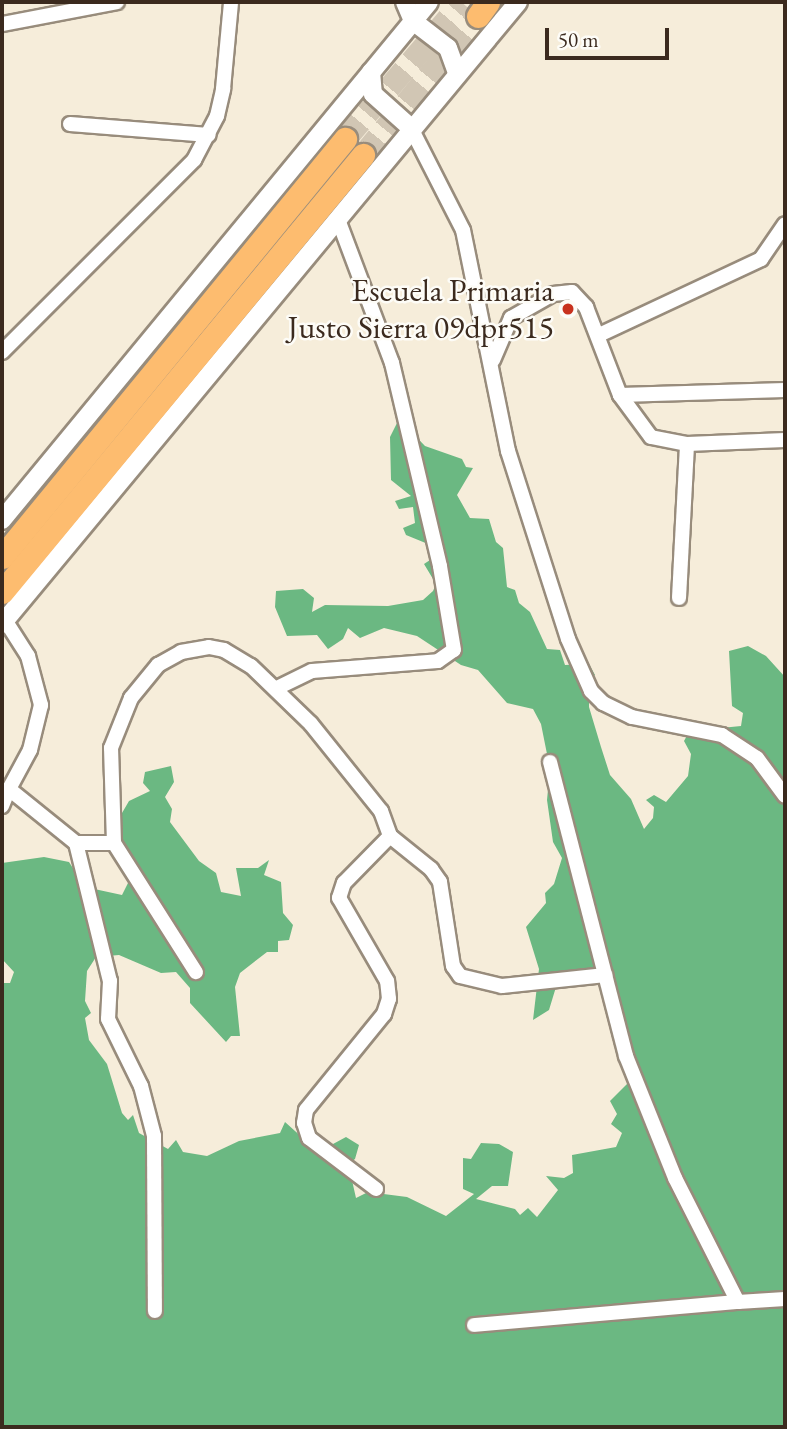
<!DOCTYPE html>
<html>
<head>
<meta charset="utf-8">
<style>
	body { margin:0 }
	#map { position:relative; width:787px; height:1429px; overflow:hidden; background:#f6edda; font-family:"EB Garamond",serif }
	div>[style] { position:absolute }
	.forest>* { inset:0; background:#6bb882 }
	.primary-tunnel>* { height:23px; margin-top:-11.5px; transform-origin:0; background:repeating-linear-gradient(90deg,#d1c6b4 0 23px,transparent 0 34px) }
	.roads { filter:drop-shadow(2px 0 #988c7c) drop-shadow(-2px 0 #988c7c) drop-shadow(0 2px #988c7c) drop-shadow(0 -2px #988c7c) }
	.minor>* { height:14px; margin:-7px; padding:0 7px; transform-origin:7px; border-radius:7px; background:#fff }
	.tertiary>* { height:18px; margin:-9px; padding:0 9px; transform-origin:9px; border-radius:9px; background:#fff }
	.primary>* { height:23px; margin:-11.5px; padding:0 11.5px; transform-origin:11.5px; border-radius:11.5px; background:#fdbc6f }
	.dots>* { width:19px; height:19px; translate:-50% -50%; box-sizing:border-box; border:4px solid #fdfcf7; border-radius:50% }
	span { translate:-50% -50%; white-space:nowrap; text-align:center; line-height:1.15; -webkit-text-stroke:5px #fdfcf7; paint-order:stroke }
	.poi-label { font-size:32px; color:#3b2a1e }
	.right { translate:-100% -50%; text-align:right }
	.frame { position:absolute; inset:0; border:4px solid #3b2a1e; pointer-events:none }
	.scale { position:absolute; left:545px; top:28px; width:124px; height:32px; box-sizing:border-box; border:4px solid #3b2a1e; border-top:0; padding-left:9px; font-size:21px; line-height:24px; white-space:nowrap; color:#3b2a1e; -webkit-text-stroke:5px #fdfcf7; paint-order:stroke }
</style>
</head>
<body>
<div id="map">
	<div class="forest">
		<i style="clip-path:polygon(399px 419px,425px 446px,462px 459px,466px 467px,473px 468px,457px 495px,470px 518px,489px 519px,496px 542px,503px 548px,507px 587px,515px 590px,519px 603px,530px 612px,547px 649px,560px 650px,565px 665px,589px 664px,595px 675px,589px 680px,589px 707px,601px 747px,610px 775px,631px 799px,644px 829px,653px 818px,654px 807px,646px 800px,654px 795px,666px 802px,688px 776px,691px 754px,684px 741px,695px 721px,721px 728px,741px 726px,743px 713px,732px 706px,729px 651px,748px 646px,766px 656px,785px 677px,785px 1427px,2px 1427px,2px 983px,10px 983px,14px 972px,2px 959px,2px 863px,44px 857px,69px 862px,85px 887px,122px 895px,134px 871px,115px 825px,129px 801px,150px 791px,143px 783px,145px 772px,171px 766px,174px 782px,165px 797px,172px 809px,170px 822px,199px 861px,216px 873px,221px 892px,241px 896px,236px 868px,258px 868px,269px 860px,264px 875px,281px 882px,283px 913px,293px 925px,289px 940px,278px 941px,278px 952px,267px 952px,240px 973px,235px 987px,240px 1036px,231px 1036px,226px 1042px,190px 1003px,190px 988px,176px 972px,161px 973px,119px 955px,96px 957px,87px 971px,85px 1001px,91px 1013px,85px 1018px,89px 1040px,107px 1064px,122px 1113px,128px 1120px,133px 1115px,139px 1133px,168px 1149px,176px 1140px,183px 1152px,207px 1156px,239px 1141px,280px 1133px,285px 1122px,305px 1140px,333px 1144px,346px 1137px,359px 1145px,355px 1159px,342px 1168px,351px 1176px,356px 1198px,368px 1192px,407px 1197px,446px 1216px,474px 1194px,463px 1189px,463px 1158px,471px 1159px,481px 1143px,499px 1144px,513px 1152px,508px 1186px,492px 1186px,476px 1199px,515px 1209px,520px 1215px,528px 1208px,537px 1217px,558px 1190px,546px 1176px,564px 1178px,573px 1173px,572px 1155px,616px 1147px,622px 1133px,611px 1124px,617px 1114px,610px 1101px,633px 1078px,612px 979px,570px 978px,556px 987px,549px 1010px,533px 1020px,539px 969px,526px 927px,546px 903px,545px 893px,554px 884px,562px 858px,553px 842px,547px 800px,550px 769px,541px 724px,533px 709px,507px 703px,478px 670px,461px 665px,417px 636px,384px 628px,360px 638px,348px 628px,343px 639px,328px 649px,317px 635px,287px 636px,275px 607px,276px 591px,303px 589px,314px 598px,312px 612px,325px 605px,388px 606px,423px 600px,433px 591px,436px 584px,424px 564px,430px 560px,428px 544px,406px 535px,403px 528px,415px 523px,413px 507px,399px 509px,395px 501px,411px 496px,391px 480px,390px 437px)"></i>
	</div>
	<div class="primary-tunnel">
		<i style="left:345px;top:139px;width:180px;rotate:-49.5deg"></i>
		<i style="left:363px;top:155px;width:180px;rotate:-50.4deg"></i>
	</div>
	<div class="roads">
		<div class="minor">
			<i style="left:2px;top:24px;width:117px;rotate:-10.8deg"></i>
			<i style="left:70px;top:124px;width:139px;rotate:4.5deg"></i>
			<i style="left:411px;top:128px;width:114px;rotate:63deg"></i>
			<i style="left:463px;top:230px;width:226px;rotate:78.5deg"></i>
			<i style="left:508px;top:451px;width:197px;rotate:72.3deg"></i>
			<i style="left:568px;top:639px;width:57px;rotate:66.1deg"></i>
			<i style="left:591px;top:691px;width:17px;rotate:45deg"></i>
			<i style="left:603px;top:703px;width:32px;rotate:26deg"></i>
			<i style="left:632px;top:717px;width:92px;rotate:11.3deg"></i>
			<i style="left:722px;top:735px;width:42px;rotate:33.3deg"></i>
			<i style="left:757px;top:758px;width:47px;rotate:53.6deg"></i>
			<i style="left:599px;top:335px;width:179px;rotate:-25.1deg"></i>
			<i style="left:761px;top:259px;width:42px;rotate:-55.6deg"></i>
			<i style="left:2px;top:352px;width:272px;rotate:-45deg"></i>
			<i style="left:194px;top:160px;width:50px;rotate:-62.4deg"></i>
			<i style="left:217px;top:116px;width:28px;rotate:-77deg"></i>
			<i style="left:223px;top:89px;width:87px;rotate:-84.7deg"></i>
			<i style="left:493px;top:360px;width:46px;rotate:-66.8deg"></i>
			<i style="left:511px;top:318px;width:48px;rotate:-29.7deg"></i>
			<i style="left:553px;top:294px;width:19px;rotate:-6deg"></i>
			<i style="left:572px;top:292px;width:21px;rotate:47deg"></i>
			<i style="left:586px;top:307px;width:94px;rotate:68.9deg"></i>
			<i style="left:620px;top:395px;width:52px;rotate:53.6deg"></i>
			<i style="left:651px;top:437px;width:37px;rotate:11deg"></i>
			<i style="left:687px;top:444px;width:98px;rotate:-2.3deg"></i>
			<i style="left:620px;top:395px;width:165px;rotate:-1.7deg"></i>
			<i style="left:679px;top:598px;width:154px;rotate:-87deg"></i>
			<i style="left:5px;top:620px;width:43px;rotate:57.4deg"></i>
			<i style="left:28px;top:656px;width:51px;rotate:75.1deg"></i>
			<i style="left:41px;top:705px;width:46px;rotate:103.7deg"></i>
			<i style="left:30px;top:750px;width:44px;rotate:118.3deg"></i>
			<i style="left:9px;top:789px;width:86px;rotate:38.9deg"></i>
			<i style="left:76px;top:843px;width:38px"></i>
			<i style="left:114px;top:843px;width:95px;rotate:-91.8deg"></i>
			<i style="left:111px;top:748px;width:54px;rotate:-68.2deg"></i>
			<i style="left:131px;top:698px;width:43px;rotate:-50.7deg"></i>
			<i style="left:158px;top:665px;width:26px;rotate:-29deg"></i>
			<i style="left:181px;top:652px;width:28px;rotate:-10deg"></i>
			<i style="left:209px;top:647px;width:15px;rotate:11deg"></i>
			<i style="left:224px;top:650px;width:31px;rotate:31deg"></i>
			<i style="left:251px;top:666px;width:83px;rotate:44deg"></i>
			<i style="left:311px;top:724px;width:112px;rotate:51.2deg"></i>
			<i style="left:381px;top:811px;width:27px;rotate:70deg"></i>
			<i style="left:390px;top:836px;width:53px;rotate:38.8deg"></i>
			<i style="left:431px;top:869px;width:16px;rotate:55deg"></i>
			<i style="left:440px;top:882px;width:85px;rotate:81.2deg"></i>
			<i style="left:453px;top:966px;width:12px;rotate:55deg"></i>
			<i style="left:460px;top:976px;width:43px;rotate:13.4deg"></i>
			<i style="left:502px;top:986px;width:104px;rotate:-6.1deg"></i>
			<i style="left:277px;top:688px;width:39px;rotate:-26deg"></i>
			<i style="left:312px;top:671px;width:126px;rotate:-4.5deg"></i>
			<i style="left:438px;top:661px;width:19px;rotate:-35deg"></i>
			<i style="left:454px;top:650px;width:85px;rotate:-99.5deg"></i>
			<i style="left:440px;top:566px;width:209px;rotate:-103.3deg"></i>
			<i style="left:392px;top:363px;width:154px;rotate:-110.6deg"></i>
			<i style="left:550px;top:762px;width:304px;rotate:75.5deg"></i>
			<i style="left:626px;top:1056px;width:131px;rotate:68.1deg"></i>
			<i style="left:675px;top:1178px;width:139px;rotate:63.1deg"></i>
			<i style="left:738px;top:1302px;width:47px;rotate:-3.7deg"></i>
			<i style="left:2px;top:806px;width:18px;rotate:-68deg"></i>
			<i style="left:76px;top:843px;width:142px;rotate:76.2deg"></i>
			<i style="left:110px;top:981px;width:38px;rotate:93deg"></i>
			<i style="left:108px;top:1019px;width:75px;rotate:63.8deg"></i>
			<i style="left:141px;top:1086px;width:52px;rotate:75.4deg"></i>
			<i style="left:154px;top:1136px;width:175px;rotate:89.7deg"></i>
			<i style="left:114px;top:843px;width:153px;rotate:57.6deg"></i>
			<i style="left:376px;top:1189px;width:84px;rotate:-142.7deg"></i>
			<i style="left:309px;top:1138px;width:16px;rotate:-108deg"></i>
			<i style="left:304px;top:1123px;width:13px;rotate:-81deg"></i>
			<i style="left:306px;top:1110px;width:124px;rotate:-50.9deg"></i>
			<i style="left:384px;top:1014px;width:16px;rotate:-72deg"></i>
			<i style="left:389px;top:999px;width:18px;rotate:-96deg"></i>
			<i style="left:387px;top:981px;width:96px;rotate:-120deg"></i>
			<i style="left:339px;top:898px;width:16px;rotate:-72deg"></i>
			<i style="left:344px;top:883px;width:66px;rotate:-45.6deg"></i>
			<i style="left:474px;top:1325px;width:265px;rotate:-5deg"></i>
		</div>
		<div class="tertiary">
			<i style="left:405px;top:2px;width:21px;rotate:67deg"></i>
			<i style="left:413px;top:21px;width:44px;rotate:37.6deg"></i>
			<i style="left:448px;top:48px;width:27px;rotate:70deg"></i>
			<i style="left:371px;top:72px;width:22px;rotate:85deg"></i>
			<i style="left:373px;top:94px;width:51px;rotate:41.8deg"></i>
			<i style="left:2px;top:520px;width:671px;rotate:-50.5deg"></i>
			<i style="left:2px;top:624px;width:808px;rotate:-50.32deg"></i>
		</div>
		<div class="primary">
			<i style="left:478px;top:16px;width:17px;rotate:-54deg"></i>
			<i style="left:2px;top:557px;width:541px;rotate:-50.63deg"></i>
			<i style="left:2px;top:592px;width:567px;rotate:-50.44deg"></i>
		</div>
	</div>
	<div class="dots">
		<i style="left:568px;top:309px;background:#c8321e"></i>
	</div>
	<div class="poi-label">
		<span class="right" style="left:554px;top:309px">Escuela Primaria<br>Justo Sierra 09dpr515</span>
	</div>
	<div class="frame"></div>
	<div class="scale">50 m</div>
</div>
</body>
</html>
